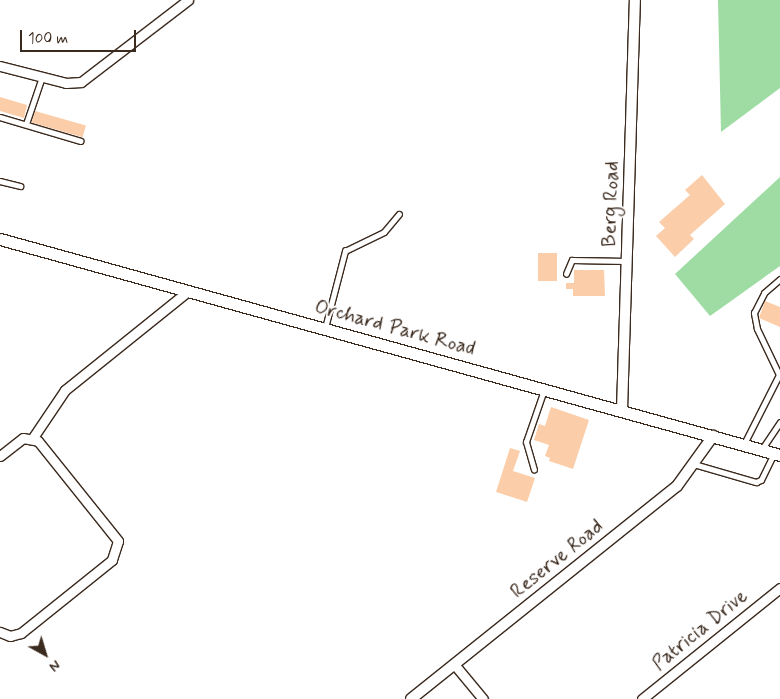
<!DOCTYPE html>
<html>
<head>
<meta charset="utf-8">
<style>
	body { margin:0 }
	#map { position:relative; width:780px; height:699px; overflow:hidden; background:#fff; font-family:Mynerve,sans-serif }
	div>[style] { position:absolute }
	.green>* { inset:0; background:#9edca4 }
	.building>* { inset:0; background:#fbcda9; transform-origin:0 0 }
	.roads { filter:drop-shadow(1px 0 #3b2a1e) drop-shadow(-1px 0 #3b2a1e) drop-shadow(0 1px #3b2a1e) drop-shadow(0 -1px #3b2a1e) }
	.service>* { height:4.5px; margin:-2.25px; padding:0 2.25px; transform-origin:2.25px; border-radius:2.25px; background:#fff }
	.minor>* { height:9px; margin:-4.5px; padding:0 4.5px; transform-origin:4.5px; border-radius:4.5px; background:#fff }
	.tertiary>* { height:10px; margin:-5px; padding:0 5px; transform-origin:5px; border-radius:5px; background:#fff }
	.secondary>* { height:11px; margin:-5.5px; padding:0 5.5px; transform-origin:5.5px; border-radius:5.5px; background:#fff }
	span { translate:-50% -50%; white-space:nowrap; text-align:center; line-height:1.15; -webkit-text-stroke:4px #fff; paint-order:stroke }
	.street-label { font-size:20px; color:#3b2a1e }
	.north { position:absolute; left:20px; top:629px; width:50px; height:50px; -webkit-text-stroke:4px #fff; paint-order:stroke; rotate:141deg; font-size:14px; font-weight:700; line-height:20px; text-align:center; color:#3b2a1e }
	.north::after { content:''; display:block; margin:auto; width:18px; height:22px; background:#3b2a1e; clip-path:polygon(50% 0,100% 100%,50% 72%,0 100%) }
	.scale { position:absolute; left:20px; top:30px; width:116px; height:22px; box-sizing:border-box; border:2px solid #3b2a1e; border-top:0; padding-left:6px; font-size:15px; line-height:18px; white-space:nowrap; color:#3b2a1e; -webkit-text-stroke:4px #fff; paint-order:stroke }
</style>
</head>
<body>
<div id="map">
	<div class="green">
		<i style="clip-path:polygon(718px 0,780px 0,780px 88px,721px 132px)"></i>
		<i style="clip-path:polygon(780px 177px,780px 266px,710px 316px,675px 274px)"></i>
	</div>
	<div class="building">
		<i style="clip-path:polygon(0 97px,27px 105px,24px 118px,0 111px)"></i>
		<i style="left:35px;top:111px;width:53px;height:12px;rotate:16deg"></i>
		<i style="clip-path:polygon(702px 175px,725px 204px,690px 235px,694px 239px,675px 257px,656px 236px,665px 228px,659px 222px,690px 195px,685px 190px)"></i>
		<i style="left:538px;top:253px;width:19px;height:28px"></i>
		<i style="clip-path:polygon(574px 270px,604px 270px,605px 296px,573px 296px,573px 289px,566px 289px,566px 283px,574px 283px)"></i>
		<i style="clip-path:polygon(765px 301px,780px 307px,780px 327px,759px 318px)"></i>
		<i style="clip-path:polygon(551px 407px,589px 420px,573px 469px,549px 461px,550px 458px,545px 456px,549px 445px,534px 440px,539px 424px,545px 426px)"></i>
		<i style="clip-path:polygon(510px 448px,520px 451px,513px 471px,535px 478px,527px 502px,496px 492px)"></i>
	</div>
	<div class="roads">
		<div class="service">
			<i style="left:0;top:117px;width:84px;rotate:16.5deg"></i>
			<i style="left:26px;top:124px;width:50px;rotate:-71.2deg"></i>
			<i style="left:0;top:181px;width:21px;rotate:14deg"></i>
			<i style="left:566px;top:274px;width:15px;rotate:-67deg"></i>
			<i style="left:572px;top:260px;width:55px;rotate:1deg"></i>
			<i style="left:325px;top:328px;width:80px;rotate:-75.4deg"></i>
			<i style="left:345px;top:251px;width:43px;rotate:-26deg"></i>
			<i style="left:384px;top:232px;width:23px;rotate:-50deg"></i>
			<i style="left:744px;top:444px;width:77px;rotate:-63.1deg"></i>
			<i style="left:779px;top:375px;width:51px;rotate:-115.6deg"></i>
			<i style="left:757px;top:329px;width:16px;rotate:-101deg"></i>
			<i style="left:754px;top:313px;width:22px;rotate:-63deg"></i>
			<i style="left:764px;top:293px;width:21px;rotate:-41deg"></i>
			<i style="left:762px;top:449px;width:32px;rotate:-56deg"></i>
			<i style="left:694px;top:464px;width:65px;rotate:16.2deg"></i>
			<i style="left:756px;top:482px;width:5px;rotate:-22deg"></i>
			<i style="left:761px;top:480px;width:28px;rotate:-64deg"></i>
			<i style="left:534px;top:470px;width:29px;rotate:-106deg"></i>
			<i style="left:526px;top:442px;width:55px;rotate:-70.9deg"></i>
		</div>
		<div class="minor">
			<i style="left:0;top:66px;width:68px;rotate:14.4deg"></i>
			<i style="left:66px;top:83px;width:15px;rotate:-4deg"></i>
			<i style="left:81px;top:82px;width:135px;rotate:-37.5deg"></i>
			<i style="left:32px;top:439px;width:59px;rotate:-56deg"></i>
			<i style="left:65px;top:390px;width:158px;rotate:-38.8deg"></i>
			<i style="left:0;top:456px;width:29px;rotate:-38deg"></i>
			<i style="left:23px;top:438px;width:15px;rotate:11deg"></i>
			<i style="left:38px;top:441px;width:128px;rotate:51.3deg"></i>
			<i style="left:118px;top:541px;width:20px;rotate:108deg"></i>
			<i style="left:112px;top:560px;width:117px;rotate:141.3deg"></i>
			<i style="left:21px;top:633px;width:11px;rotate:165deg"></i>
			<i style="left:10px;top:636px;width:11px;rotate:-158deg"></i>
			<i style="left:454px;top:664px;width:45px;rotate:50.4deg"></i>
			<i style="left:642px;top:699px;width:177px;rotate:-38.8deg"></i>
		</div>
		<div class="tertiary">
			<i style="left:622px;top:410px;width:410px;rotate:-88.2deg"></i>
			<i style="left:411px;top:699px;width:341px;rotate:-38.7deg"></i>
			<i style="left:677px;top:486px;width:62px;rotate:-54.2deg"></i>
		</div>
		<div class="secondary">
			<i style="left:0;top:239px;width:809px;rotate:15.48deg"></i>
		</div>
	</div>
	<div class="street-label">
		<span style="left:611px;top:204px;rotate:-88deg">Berg Road</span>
		<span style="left:395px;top:328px;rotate:15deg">Orchard Park Road</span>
		<span style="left:557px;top:559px;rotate:-39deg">Reserve Road</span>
		<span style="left:700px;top:630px;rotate:-39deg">Patricia Drive</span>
	</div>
	<div class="north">N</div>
	<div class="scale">100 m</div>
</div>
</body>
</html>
